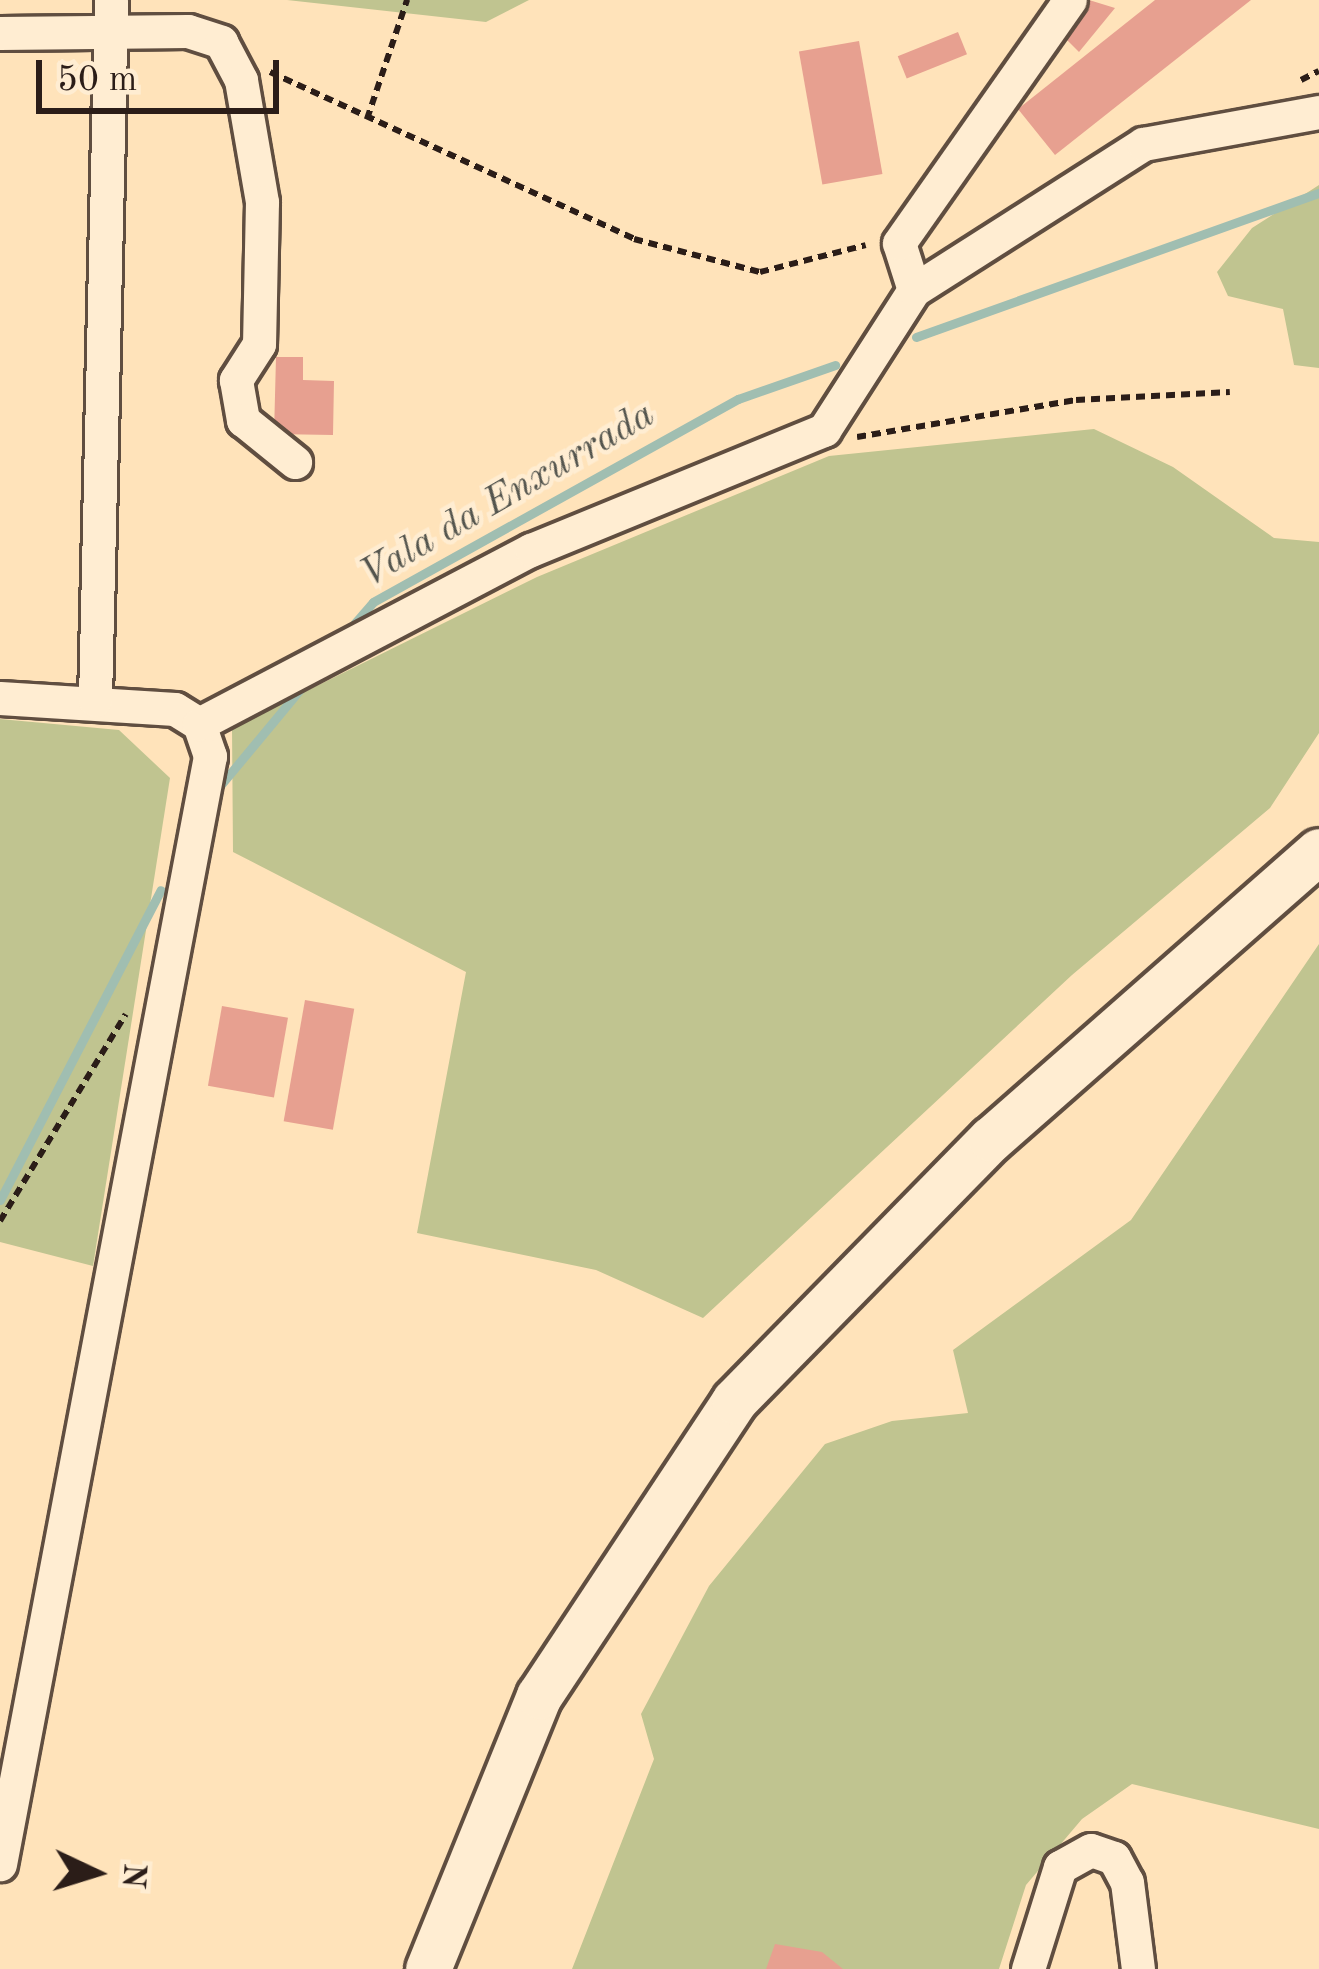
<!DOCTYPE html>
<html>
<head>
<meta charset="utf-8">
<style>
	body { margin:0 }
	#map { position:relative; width:1319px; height:1969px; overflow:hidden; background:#ffe3ba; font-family:"Old Standard TT",serif }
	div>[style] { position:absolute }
	.green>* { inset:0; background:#c0c490 }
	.stream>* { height:9px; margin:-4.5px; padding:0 4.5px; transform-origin:4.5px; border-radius:4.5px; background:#a0beb1 }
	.building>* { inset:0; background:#e7a090; transform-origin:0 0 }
	.path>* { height:6px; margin-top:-3px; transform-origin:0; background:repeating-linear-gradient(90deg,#2b1d18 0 9px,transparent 0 15px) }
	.roads { filter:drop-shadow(3px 0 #604e40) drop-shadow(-3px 0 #604e40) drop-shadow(0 3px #604e40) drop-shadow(0 -3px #604e40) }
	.minor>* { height:33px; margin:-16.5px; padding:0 16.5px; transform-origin:16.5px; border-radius:16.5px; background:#ffedd2 }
	.secondary>* { height:45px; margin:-22.5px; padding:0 22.5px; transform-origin:22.5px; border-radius:22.5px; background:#ffedd2 }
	span { translate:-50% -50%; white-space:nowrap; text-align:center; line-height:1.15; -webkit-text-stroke:9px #ffedd2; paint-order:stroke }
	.water-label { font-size:39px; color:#54554e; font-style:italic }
	.north { position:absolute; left:36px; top:1813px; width:120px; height:120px; -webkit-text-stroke:9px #ffedd2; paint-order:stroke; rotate:94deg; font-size:33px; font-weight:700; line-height:48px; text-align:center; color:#2b1d18 }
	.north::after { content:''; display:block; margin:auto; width:42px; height:54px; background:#2b1d18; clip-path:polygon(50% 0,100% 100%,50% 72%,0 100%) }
	.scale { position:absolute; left:36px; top:60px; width:243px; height:54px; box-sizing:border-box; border:6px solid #2b1d18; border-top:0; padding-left:15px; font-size:36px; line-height:42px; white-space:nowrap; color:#2b1d18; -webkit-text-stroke:9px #ffedd2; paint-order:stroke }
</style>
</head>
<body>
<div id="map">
	<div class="green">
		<i style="clip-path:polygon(287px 0,529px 0,486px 22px)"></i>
		<i style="clip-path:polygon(1319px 185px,1319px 368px,1294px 365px,1283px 309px,1228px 296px,1217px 272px,1252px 228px)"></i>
		<i style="clip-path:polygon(1094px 429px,1173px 467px,1274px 538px,1319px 542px,1319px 733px,1270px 808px,1072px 975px,703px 1318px,596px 1270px,417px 1233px,466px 972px,233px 852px,232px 728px,537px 577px,829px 456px)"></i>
		<i style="clip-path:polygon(0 719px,119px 730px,170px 778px,93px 1266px,0 1242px)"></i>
		<i style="clip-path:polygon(1319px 944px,1319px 1829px,1132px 1784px,1082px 1819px,1026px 1885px,999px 1969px,572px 1969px,654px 1759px,641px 1714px,709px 1586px,825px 1444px,892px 1421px,968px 1413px,953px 1350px,1131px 1220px)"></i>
	</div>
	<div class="stream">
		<i style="left:916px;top:337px;width:428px;rotate:-19.7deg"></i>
		<i style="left:348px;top:631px;width:38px;rotate:-49deg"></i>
		<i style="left:373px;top:602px;width:418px;rotate:-29.1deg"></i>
		<i style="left:738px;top:399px;width:103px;rotate:-19.3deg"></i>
		<i style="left:214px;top:793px;width:146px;rotate:-50.3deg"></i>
		<i style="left:0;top:1200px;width:349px;rotate:-62.6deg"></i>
	</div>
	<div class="building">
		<i style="clip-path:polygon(1089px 0,1115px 8px,1079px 52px,1058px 31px)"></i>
		<i style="clip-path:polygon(1155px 0,1251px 0,1055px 155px,1018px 109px)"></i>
		<i style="left:958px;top:32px;width:24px;height:65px;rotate:68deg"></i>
		<i style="left:859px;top:41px;width:135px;height:61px;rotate:80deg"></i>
		<i style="clip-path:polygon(276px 357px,303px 357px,303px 380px,334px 381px,333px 435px,274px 434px)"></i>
		<i style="left:305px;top:1000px;width:50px;height:123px;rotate:10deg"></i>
		<i style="left:222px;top:1006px;width:67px;height:81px;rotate:10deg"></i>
		<i style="clip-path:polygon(775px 1944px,822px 1952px,843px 1969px,766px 1969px)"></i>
	</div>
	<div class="path">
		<i style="left:270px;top:72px;width:400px;rotate:24.6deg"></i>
		<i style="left:634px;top:239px;width:130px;rotate:14.7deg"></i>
		<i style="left:760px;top:272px;width:109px;rotate:-14.3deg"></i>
		<i style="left:1301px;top:80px;width:20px;rotate:-27deg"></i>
		<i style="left:367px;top:119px;width:126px;rotate:-71.4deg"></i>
		<i style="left:857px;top:437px;width:222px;rotate:-9.6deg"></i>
		<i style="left:1076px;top:400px;width:154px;rotate:-3deg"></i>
		<i style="left:0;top:1221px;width:242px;rotate:-58.7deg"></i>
	</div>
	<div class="roads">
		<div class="minor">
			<i style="left:0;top:33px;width:188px;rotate:-0.6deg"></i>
			<i style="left:188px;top:31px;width:35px;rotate:18deg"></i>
			<i style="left:221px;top:42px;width:43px;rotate:62.2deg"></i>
			<i style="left:241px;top:80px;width:124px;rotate:80.2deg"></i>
			<i style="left:262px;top:202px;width:142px;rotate:91.2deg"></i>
			<i style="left:259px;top:344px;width:43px;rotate:122.6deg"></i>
			<i style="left:236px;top:380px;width:41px;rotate:80.1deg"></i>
			<i style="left:243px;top:420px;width:67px;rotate:38.9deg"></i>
			<i style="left:914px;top:290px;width:272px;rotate:-32.5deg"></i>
			<i style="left:1143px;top:144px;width:179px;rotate:-10.3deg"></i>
			<i style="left:0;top:698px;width:175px;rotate:3.6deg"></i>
			<i style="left:175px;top:709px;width:28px;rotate:32deg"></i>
			<i style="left:199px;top:724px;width:34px;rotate:71deg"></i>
			<i style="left:210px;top:756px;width:1128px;rotate:100.73deg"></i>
			<i style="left:95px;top:700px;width:700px;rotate:-88.69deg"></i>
			<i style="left:199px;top:724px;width:375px;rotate:-27.7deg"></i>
			<i style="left:531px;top:550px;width:317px;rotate:-22.3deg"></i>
			<i style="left:824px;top:430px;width:166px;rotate:-57.3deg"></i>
			<i style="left:914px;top:290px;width:49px;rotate:-107.7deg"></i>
			<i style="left:899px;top:243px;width:297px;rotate:-54.9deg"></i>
			<i style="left:1028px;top:1969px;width:107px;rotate:-72.6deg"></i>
			<i style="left:1060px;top:1867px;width:35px;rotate:-29deg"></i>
			<i style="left:1091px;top:1850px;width:24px;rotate:19deg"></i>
			<i style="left:1114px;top:1858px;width:27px;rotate:62deg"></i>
			<i style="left:1127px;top:1882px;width:88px;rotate:82.8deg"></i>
		</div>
		<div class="secondary">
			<i style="left:428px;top:1969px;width:295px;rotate:-67.9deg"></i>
			<i style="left:539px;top:1696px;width:354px;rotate:-56.5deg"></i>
			<i style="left:734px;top:1401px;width:367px;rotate:-45.6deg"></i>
			<i style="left:991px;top:1139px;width:436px;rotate:-41.3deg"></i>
		</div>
	</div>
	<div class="water-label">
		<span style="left:508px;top:496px;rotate:-30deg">Vala da Enxurrada</span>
	</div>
	<div class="north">N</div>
	<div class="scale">50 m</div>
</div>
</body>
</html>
